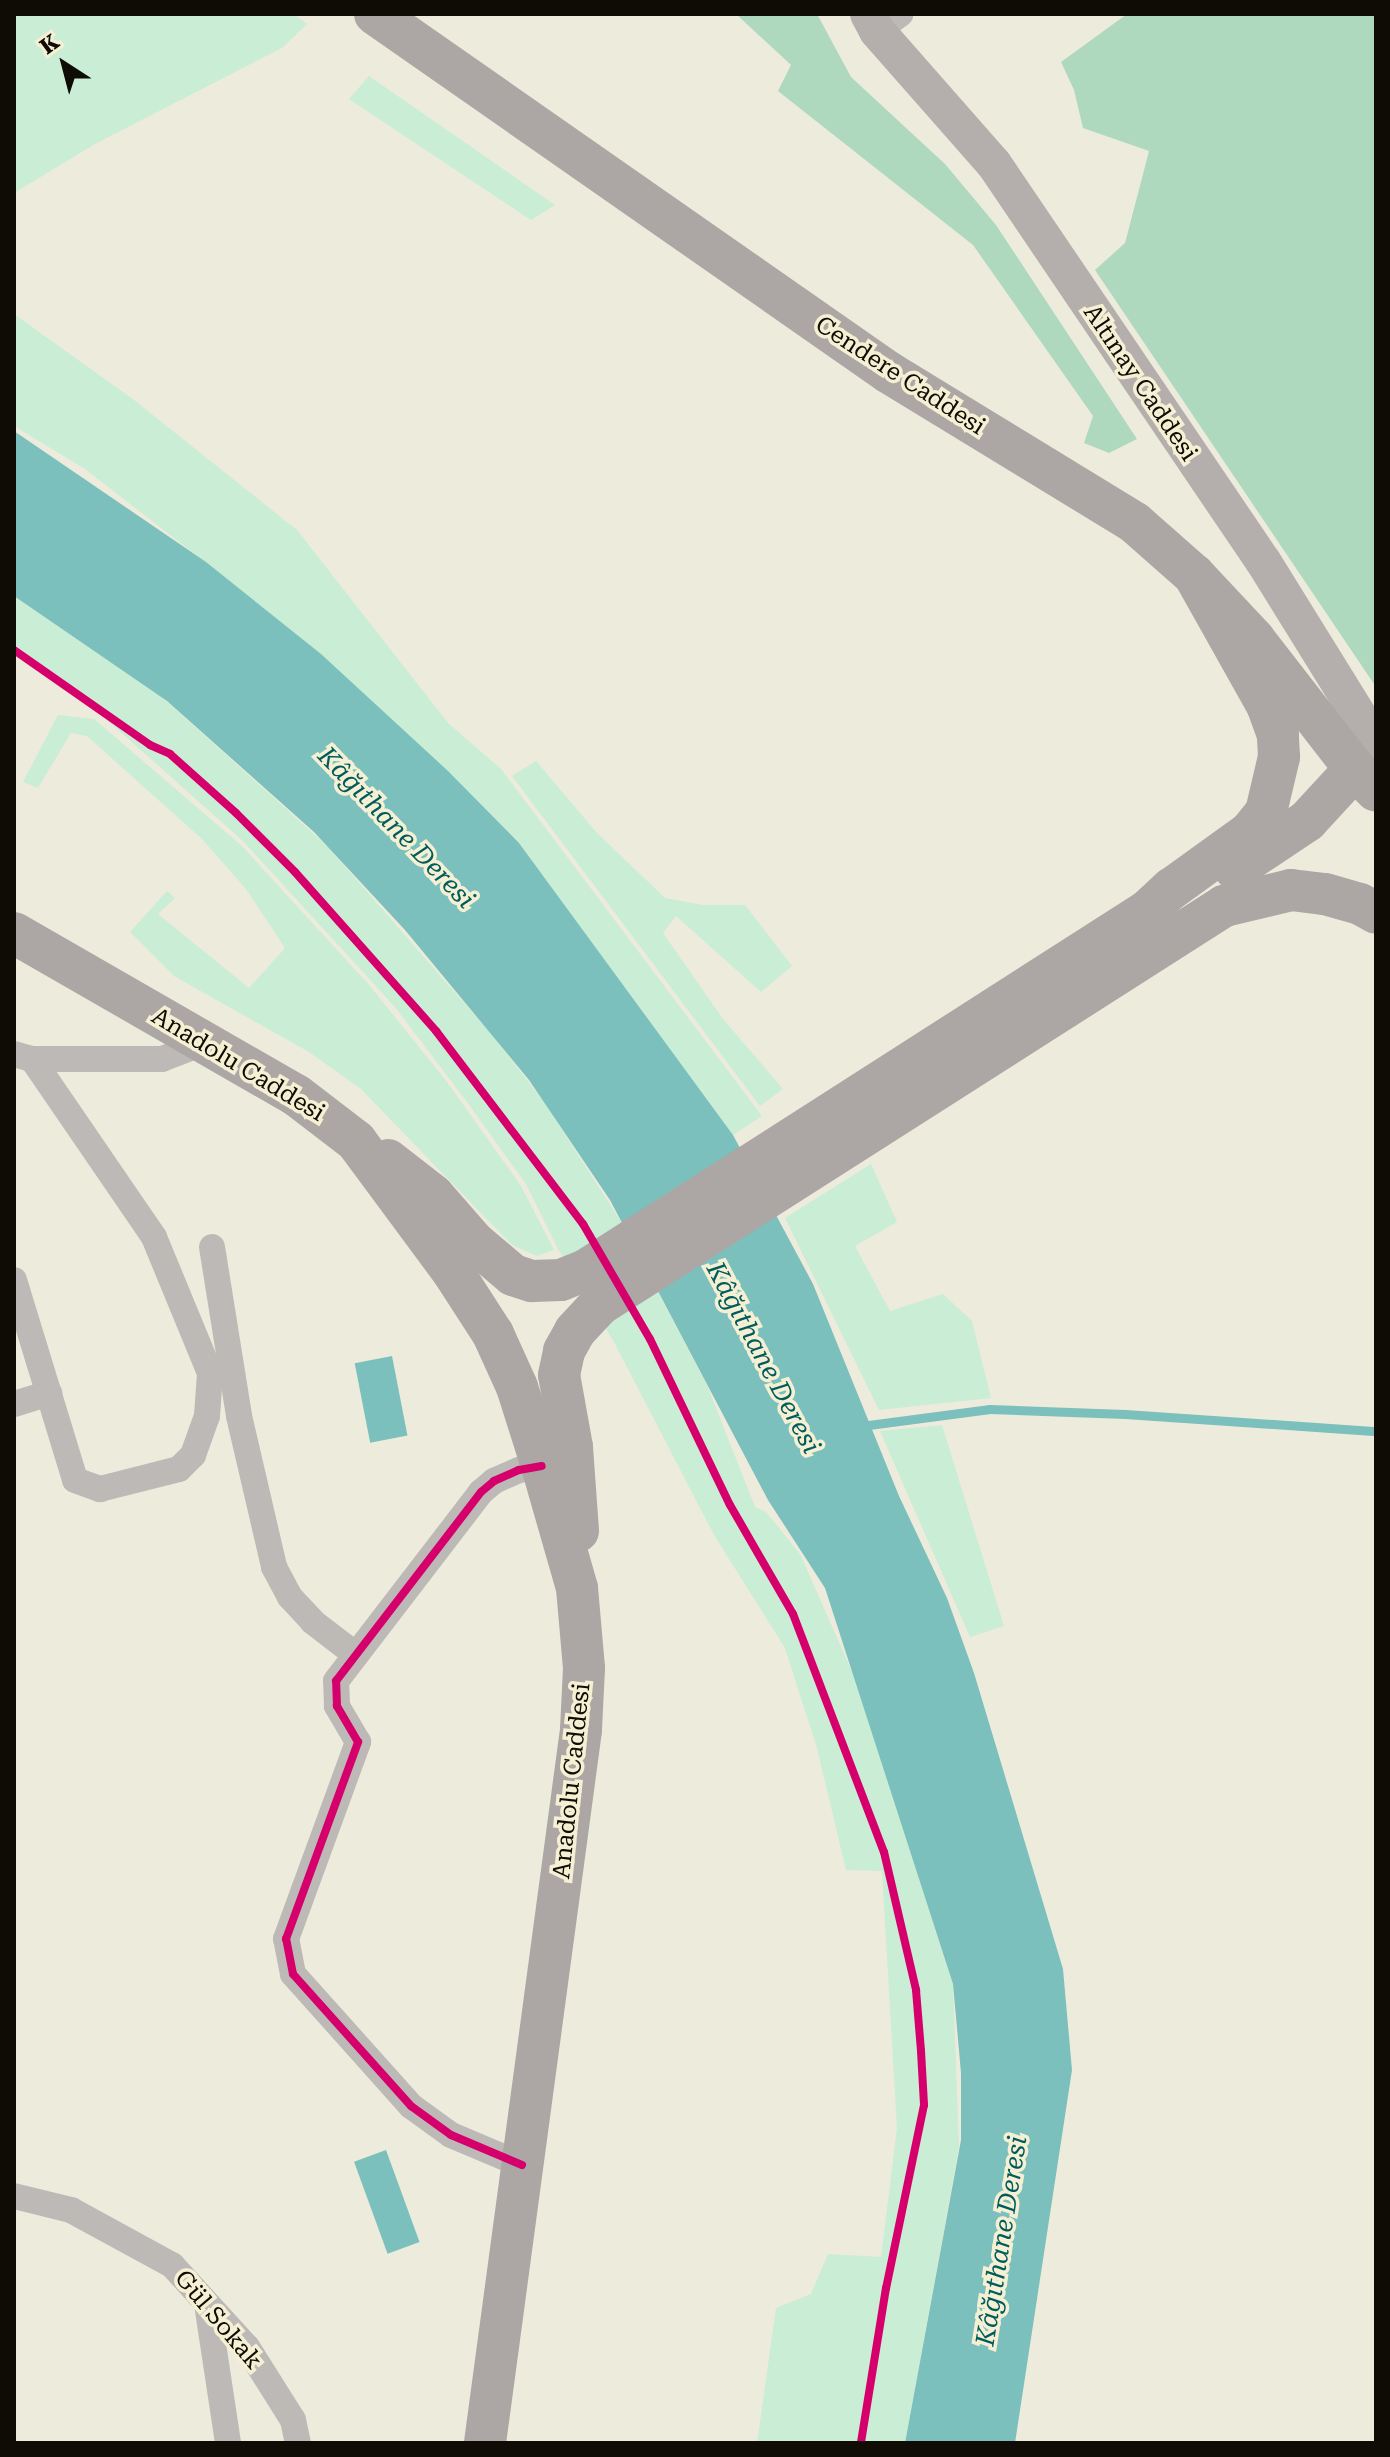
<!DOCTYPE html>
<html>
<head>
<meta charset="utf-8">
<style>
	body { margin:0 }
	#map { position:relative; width:1390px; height:2457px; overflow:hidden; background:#edebdc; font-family:"Roboto Serif",serif }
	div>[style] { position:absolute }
	.green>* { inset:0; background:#c9edd5 }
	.forest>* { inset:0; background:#afd9bf }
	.water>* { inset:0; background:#7bc0bc; transform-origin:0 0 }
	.stream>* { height:9px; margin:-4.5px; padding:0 4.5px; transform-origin:4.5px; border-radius:4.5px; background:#7bc0bc }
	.street>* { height:26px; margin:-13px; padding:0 13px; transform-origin:13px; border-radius:13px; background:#bdb9b6 }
	.secondary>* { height:36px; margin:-18px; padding:0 18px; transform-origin:18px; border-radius:18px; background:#b4afac }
	.primary>* { height:42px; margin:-21px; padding:0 21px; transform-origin:21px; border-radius:21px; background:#aca7a4 }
	.cycleway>* { height:8px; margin:-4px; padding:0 4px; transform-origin:4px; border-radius:4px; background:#d6006c }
	span { translate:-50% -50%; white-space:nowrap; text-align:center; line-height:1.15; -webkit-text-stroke:7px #f5f0d4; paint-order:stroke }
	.street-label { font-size:24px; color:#0e0c04 }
	.water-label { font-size:26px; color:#005b5c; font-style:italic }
	.frame { position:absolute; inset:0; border:16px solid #0e0c04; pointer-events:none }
	.north { position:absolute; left:24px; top:24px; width:80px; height:80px; -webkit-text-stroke:6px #f5f0d4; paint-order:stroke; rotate:324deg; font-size:22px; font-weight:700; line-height:32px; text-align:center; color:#0e0c04 }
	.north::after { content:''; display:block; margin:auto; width:28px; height:36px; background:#0e0c04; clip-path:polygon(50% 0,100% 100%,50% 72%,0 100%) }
</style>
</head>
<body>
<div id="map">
	<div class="green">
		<i style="clip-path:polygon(14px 14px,294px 14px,307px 24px,282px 48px,95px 144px,14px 193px)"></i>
		<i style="clip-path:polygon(369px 76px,555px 205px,531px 220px,349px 99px)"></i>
		<i style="clip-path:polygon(14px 314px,134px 400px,297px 530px,448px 723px,501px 769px,762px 1116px,733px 1135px,519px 843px,451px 774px,223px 576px,85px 469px,14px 426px)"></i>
		<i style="clip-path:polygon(14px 596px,163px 698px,327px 846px,492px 1035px,544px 1102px,620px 1220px,707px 1385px,755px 1507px,766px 1512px,800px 1554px,853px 1674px,953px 1984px,959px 2147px,905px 2443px,757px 2443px,776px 2308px,811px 2294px,828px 2254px,881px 2257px,897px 2128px,882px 1871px,846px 1870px,817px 1748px,785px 1648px,714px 1535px,614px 1342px,558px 1249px,526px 1184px,470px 1106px,395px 1007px,243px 841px,106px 719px,14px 654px)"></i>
		<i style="clip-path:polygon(58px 715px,94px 719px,242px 846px,370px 986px,447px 1082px,521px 1186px,554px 1250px,537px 1256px,512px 1245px,361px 1089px,309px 1052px,174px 976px,130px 932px,167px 891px,175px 898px,158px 914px,249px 988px,285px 948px,246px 889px,202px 839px,87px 736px,71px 733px,38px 788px,23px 782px)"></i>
		<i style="clip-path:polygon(536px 761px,597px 833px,665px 898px,703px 905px,745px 905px,792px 966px,761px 992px,676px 916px,663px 933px,723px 1019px,783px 1089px,760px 1106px,512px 776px)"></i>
		<i style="clip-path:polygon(871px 1164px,897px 1222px,855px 1246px,890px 1311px,943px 1294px,972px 1321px,991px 1398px,879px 1410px,785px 1218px)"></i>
		<i style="clip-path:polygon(942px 1425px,1004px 1626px,970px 1637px,880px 1431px)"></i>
	</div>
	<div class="forest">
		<i style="clip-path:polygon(736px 14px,817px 14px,851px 77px,945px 164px,996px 225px,1137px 439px,1109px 453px,1084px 443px,1093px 416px,973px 245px,778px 91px,791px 65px)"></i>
		<i style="clip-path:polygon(1127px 14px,1376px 14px,1376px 687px,1095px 270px,1125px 243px,1149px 151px,1083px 128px,1074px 90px,1061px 62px)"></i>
	</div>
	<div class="water">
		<i style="clip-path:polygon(14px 431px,206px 562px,321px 654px,448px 771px,519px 843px,733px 1135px,813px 1284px,899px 1496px,947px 1598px,974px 1673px,1063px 1969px,1072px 2070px,1015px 2443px,905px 2443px,961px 2140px,961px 2073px,953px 1984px,825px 1588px,768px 1500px,610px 1200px,529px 1080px,405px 930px,314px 832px,167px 701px,14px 596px)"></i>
		<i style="left:392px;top:1356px;width:81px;height:38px;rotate:79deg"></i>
		<i style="left:386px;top:2150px;width:98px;height:34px;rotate:70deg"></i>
	</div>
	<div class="stream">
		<i style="left:861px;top:1426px;width:130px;rotate:-7.5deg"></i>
		<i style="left:990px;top:1409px;width:135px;rotate:2.1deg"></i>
		<i style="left:1125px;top:1414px;width:252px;rotate:3.9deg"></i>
	</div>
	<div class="street">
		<i style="left:877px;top:31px;width:29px;rotate:-36deg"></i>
		<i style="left:14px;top:1054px;width:19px;rotate:16deg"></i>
		<i style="left:32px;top:1059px;width:130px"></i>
		<i style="left:162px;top:1059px;width:44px;rotate:-21.3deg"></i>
		<i style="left:212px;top:1247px;width:171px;rotate:80.9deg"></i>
		<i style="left:239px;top:1416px;width:155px;rotate:76.9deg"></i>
		<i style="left:274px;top:1567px;width:34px;rotate:62deg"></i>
		<i style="left:290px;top:1597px;width:34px;rotate:47deg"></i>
		<i style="left:313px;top:1622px;width:54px;rotate:37.5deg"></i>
		<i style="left:14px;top:1280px;width:209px;rotate:73deg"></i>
		<i style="left:75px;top:1480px;width:27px;rotate:20deg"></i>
		<i style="left:100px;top:1489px;width:81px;rotate:-14.2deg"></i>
		<i style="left:179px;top:1469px;width:20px;rotate:-45deg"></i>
		<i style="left:193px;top:1455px;width:41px;rotate:-70.3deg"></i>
		<i style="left:207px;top:1416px;width:43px;rotate:-86deg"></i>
		<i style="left:210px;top:1373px;width:147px;rotate:-112.4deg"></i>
		<i style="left:154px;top:1237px;width:216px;rotate:-124.4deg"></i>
		<i style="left:14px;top:1404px;width:37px;rotate:-17deg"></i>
		<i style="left:522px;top:2165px;width:77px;rotate:-157.1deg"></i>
		<i style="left:451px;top:2135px;width:49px;rotate:-144.1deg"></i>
		<i style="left:411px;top:2106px;width:177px;rotate:-131.8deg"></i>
		<i style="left:293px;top:1974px;width:36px;rotate:-101deg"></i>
		<i style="left:286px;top:1939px;width:210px;rotate:-69.9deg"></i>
		<i style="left:358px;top:1742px;width:42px;rotate:-120.3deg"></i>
		<i style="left:337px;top:1706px;width:25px;rotate:-92deg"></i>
		<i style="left:336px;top:1681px;width:238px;rotate:-52.5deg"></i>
		<i style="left:481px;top:1492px;width:17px;rotate:-40deg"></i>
		<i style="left:494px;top:1481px;width:27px;rotate:-24deg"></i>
		<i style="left:519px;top:1470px;width:23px;rotate:-10deg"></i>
		<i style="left:14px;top:2196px;width:59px;rotate:13.8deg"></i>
		<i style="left:71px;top:2210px;width:115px;rotate:28.6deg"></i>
		<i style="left:172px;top:2265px;width:111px;rotate:47.6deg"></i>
		<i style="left:247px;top:2347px;width:86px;rotate:57.8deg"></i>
		<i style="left:293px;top:2420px;width:24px;rotate:78deg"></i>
		<i style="left:207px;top:2304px;width:141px;rotate:81.4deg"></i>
	</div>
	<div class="secondary">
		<i style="left:868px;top:14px;width:19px;rotate:62deg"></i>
		<i style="left:877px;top:31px;width:177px;rotate:48.7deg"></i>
		<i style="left:994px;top:164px;width:480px;rotate:55.9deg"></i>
		<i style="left:1263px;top:561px;width:192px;rotate:58.2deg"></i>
		<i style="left:1364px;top:724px;width:16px;rotate:68deg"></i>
		<i style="left:1370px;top:739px;width:14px;rotate:98deg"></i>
		<i style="left:1368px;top:753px;width:21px;rotate:129deg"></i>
	</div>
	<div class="primary">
		<i style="left:375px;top:14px;width:626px;rotate:34.91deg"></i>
		<i style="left:888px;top:372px;width:289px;rotate:31.4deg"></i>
		<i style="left:1135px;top:523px;width:79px;rotate:41.4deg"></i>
		<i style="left:1194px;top:575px;width:88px;rotate:46.8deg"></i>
		<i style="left:1254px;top:639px;width:165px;rotate:52.2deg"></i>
		<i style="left:1355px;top:769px;width:30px;rotate:46deg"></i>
		<i style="left:1235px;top:869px;width:87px;rotate:-33.7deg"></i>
		<i style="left:1307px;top:821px;width:71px;rotate:-47.3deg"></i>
		<i style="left:14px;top:933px;width:325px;rotate:29.9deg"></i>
		<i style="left:296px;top:1095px;width:76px;rotate:37.5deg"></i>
		<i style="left:356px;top:1141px;width:163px;rotate:53.5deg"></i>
		<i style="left:453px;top:1272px;width:74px;rotate:57.2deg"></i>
		<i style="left:493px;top:1334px;width:58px;rotate:65.6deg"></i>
		<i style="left:517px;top:1387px;width:83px;rotate:72.4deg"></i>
		<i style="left:542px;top:1466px;width:127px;rotate:74deg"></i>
		<i style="left:577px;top:1588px;width:80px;rotate:85deg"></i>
		<i style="left:584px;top:1668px;width:62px;rotate:92.8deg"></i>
		<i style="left:581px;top:1730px;width:719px;rotate:97.67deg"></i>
		<i style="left:388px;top:1160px;width:57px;rotate:37.9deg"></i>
		<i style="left:433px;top:1195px;width:62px;rotate:48.9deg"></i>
		<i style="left:474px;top:1242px;width:51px;rotate:40.2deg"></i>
		<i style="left:513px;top:1275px;width:20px;rotate:18deg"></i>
		<i style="left:532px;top:1281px;width:29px;rotate:-2deg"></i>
		<i style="left:561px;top:1280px;width:27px;rotate:-22deg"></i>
		<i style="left:586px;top:1270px;width:666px;rotate:-32.62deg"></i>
		<i style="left:1147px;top:911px;width:33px;rotate:-43deg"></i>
		<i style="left:1171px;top:889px;width:97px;rotate:-35.8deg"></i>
		<i style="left:1250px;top:832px;width:26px;rotate:-51deg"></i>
		<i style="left:1266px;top:812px;width:57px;rotate:-76.7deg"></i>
		<i style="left:1279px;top:757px;width:22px;rotate:-93deg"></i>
		<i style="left:1278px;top:735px;width:32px;rotate:-110deg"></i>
		<i style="left:1267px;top:705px;width:149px;rotate:-119.3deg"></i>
		<i style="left:578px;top:1531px;width:84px;rotate:-94.1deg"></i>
		<i style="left:572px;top:1447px;width:73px;rotate:-100.2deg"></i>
		<i style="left:559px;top:1375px;width:25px;rotate:-78deg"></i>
		<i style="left:564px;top:1351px;width:23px;rotate:-61deg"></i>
		<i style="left:575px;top:1331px;width:35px;rotate:-47deg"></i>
		<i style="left:599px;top:1305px;width:742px;rotate:-32.55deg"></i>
		<i style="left:1224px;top:906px;width:69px;rotate:-13.4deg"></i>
		<i style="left:1291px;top:890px;width:34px;rotate:7deg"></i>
		<i style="left:1325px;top:894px;width:36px;rotate:16deg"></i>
		<i style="left:1360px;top:904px;width:18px;rotate:29deg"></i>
	</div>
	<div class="cycleway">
		<i style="left:14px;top:650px;width:166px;rotate:34.9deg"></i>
		<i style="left:150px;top:745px;width:22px;rotate:24deg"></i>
		<i style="left:170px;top:754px;width:89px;rotate:41.8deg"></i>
		<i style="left:236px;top:813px;width:83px;rotate:45deg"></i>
		<i style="left:295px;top:872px;width:213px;rotate:48.4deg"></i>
		<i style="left:436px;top:1031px;width:243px;rotate:52.7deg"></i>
		<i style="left:583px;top:1224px;width:133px;rotate:59.8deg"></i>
		<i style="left:650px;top:1339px;width:184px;rotate:64.3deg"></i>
		<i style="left:730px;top:1505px;width:126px;rotate:60deg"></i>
		<i style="left:793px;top:1614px;width:255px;rotate:69.1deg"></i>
		<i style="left:884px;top:1852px;width:142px;rotate:76.9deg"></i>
		<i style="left:916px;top:1990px;width:61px;rotate:85.3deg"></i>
		<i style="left:921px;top:2051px;width:54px;rotate:86.8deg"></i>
		<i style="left:924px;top:2105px;width:187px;rotate:101.7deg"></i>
		<i style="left:886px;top:2288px;width:157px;rotate:99.2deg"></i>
		<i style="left:522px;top:2165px;width:77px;rotate:-157.1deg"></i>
		<i style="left:451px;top:2135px;width:49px;rotate:-144.1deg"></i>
		<i style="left:411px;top:2106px;width:177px;rotate:-131.8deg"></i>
		<i style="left:293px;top:1974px;width:36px;rotate:-101deg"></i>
		<i style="left:286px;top:1939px;width:210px;rotate:-69.9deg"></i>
		<i style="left:358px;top:1742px;width:42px;rotate:-120.3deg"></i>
		<i style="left:337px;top:1706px;width:25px;rotate:-92deg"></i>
		<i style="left:336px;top:1681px;width:238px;rotate:-52.5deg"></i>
		<i style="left:481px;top:1492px;width:17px;rotate:-40deg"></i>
		<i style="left:494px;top:1481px;width:27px;rotate:-24deg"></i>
		<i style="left:519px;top:1470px;width:23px;rotate:-10deg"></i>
	</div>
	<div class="street-label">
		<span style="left:900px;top:376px;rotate:33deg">Cendere Caddesi</span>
		<span style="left:1140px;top:383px;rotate:56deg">Altınay Caddesi</span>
		<span style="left:238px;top:1065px;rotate:31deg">Anadolu Caddesi</span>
		<span style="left:572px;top:1781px;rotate:-84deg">Anadolu Caddesi</span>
		<span style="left:218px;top:2320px;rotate:50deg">Gül Sokak</span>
	</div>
	<div class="water-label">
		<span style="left:396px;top:828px;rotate:46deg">Kâğıthane Deresi</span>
		<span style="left:763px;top:1358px;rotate:62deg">Kâğıthane Deresi</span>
		<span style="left:1002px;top:2241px;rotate:-81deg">Kâğıthane Deresi</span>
	</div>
	<div class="frame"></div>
	<div class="north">K</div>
</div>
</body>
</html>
